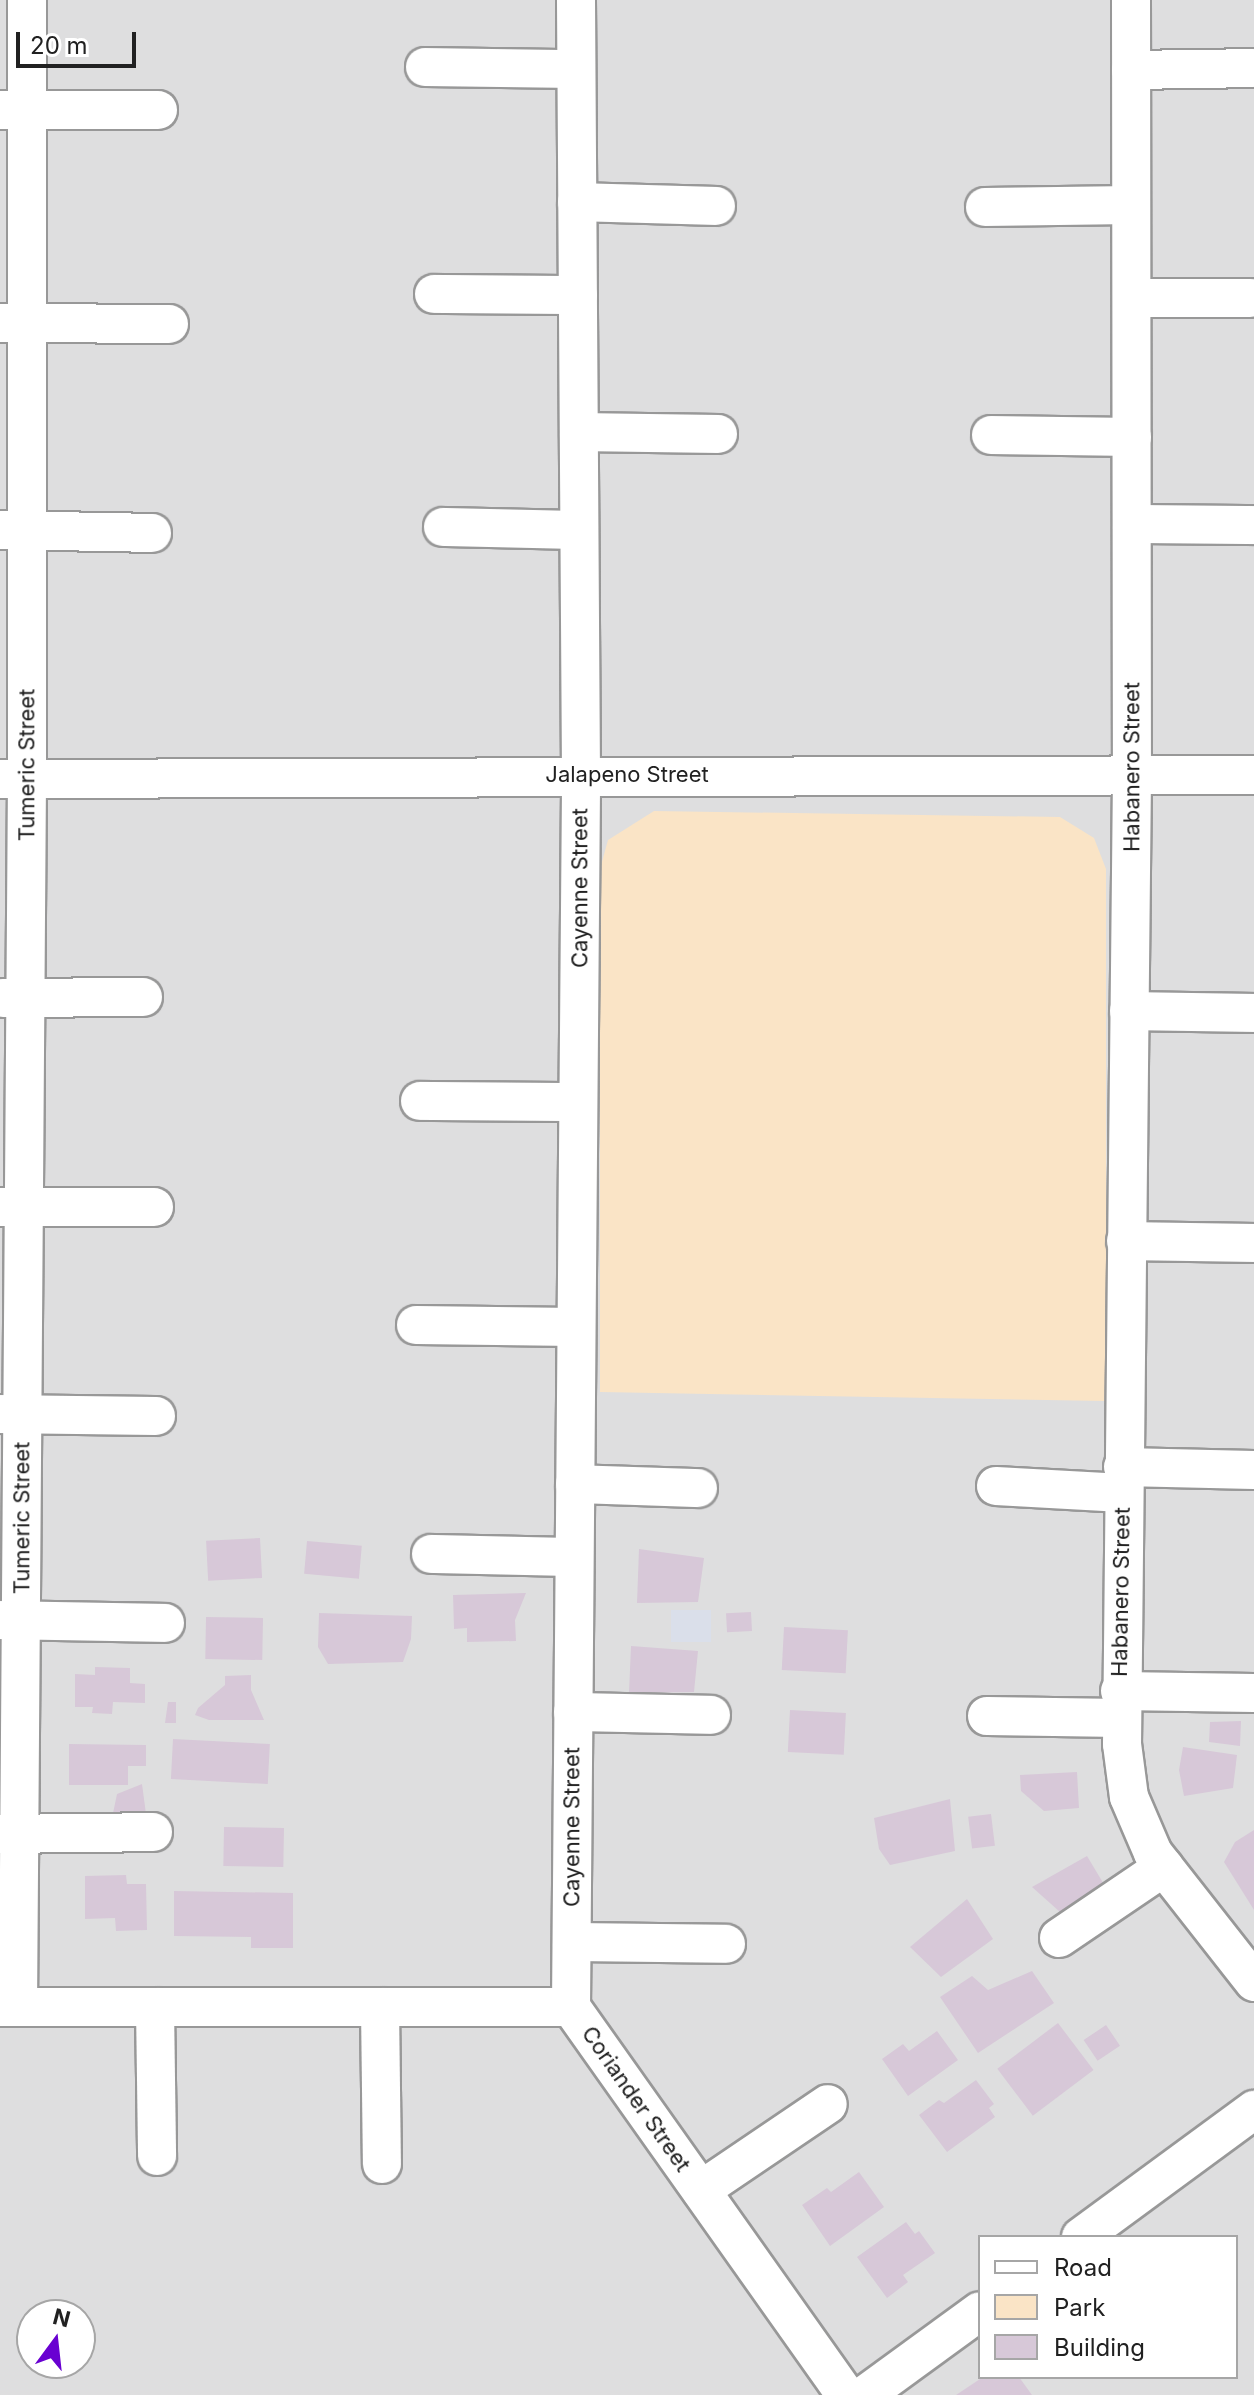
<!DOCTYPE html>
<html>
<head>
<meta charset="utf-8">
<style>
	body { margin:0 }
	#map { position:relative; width:1254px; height:2395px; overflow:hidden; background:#f1e8f0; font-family:Inter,sans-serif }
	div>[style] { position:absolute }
	.residential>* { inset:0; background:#dededf }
	.industrial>* { inset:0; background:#dadfea; transform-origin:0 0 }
	.park>* { inset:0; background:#fae4c6 }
	.building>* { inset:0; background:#d7c8d8; transform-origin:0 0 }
	.roads { filter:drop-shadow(2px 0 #989898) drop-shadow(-2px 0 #989898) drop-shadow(0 2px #989898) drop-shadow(0 -2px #989898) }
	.street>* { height:38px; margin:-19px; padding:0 19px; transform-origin:19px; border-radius:19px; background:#fff }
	span { translate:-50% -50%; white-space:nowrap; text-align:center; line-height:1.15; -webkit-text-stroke:6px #fff; paint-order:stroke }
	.street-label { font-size:22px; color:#212121 }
	.legend { position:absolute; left:978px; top:2235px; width:260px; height:144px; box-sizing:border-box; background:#fff; border:2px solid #a6a6a6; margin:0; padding:10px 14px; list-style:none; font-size:24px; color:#212121 }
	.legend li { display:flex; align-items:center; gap:16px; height:40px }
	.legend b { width:40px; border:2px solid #a6a6a6 }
	.north { position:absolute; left:16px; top:2299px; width:80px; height:80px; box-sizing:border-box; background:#fff; border:2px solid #a6a6a6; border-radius:50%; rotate:15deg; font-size:22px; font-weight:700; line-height:32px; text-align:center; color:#212121 }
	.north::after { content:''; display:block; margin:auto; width:28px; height:36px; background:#6901d1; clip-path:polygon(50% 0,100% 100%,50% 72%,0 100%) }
	.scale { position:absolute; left:16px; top:32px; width:120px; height:36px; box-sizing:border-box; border:4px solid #212121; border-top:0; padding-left:10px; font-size:24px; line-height:28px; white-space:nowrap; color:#212121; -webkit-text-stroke:6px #fff; paint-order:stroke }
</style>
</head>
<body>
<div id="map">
	<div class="residential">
		<i style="clip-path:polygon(evenodd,0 0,1254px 0,1254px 2395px,0 2395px,0 0,980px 2237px,1236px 2237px,1236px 2377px,980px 2377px,980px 2237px,0 0,32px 2315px,80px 2315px,80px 2363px,32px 2363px,32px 2315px)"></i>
	</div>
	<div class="industrial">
		<i style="left:671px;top:1610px;width:40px;height:32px"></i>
	</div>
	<div class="park">
		<i style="clip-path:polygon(654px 811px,1060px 817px,1094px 838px,1106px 869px,1106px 1401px,600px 1392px,600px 869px,608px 840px)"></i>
	</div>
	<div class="building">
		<i style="left:260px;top:1538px;width:40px;height:54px;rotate:87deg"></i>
		<i style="left:307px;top:1541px;width:55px;height:33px;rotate:5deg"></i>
		<i style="clip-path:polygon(639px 1549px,704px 1558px,698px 1602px,637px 1603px)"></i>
		<i style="clip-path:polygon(526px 1593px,515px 1620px,516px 1641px,467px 1642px,467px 1628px,454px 1629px,453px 1595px)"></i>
		<i style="left:751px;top:1612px;width:19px;height:25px;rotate:87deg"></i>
		<i style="clip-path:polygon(319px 1613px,412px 1616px,411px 1639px,403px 1662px,328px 1664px,318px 1647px)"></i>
		<i style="left:206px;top:1617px;width:57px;height:42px;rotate:1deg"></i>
		<i style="left:784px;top:1627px;width:64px;height:43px;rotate:3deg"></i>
		<i style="clip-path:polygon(631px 1646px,698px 1651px,694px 1692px,629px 1693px)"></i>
		<i style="clip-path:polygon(95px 1667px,130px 1668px,130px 1683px,145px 1684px,145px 1703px,113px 1702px,112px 1714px,92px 1713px,93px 1707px,75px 1707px,75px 1674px,95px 1675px)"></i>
		<i style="clip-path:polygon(251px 1675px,251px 1690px,264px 1720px,209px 1720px,195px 1715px,198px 1708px,225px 1685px,225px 1676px)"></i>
		<i style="clip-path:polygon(168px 1702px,176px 1702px,176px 1723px,165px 1723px)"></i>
		<i style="left:790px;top:1710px;width:56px;height:42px;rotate:3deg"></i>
		<i style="clip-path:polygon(1241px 1721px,1240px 1746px,1209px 1742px,1210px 1722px)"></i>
		<i style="left:173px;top:1739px;width:97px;height:40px;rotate:3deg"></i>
		<i style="clip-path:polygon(69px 1744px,146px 1745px,146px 1766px,128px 1766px,128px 1785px,69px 1785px)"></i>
		<i style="clip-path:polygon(1183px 1747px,1237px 1755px,1233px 1788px,1184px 1796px,1179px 1770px)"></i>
		<i style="clip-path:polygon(1077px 1772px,1079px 1808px,1044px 1811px,1021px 1791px,1020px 1775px)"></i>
		<i style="clip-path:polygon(142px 1784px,146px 1814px,112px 1818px,117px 1794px)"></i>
		<i style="clip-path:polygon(950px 1799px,955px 1851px,890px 1865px,879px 1849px,874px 1818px)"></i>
		<i style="left:991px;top:1814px;width:32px;height:23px;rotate:83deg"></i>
		<i style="left:224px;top:1827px;width:60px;height:39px;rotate:1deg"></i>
		<i style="clip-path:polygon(1254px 1830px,1254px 1910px,1224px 1862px,1235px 1842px)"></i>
		<i style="clip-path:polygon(1087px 1856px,1105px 1886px,1060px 1912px,1032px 1887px)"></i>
		<i style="clip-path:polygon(126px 1875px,127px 1884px,146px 1884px,147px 1930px,116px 1931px,115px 1918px,85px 1919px,85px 1876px)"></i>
		<i style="clip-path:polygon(174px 1891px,293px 1893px,293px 1948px,251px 1948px,251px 1937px,174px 1936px)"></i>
		<i style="clip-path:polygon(967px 1899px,993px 1939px,941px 1977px,910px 1947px)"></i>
		<i style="clip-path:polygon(1032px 1971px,1054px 2003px,978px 2053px,940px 1997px,972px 1976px,988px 1990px)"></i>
		<i style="left:1058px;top:2023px;width:59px;height:76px;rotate:53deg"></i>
		<i style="left:1106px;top:2025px;width:25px;height:27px;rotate:56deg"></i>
		<i style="clip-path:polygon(937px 2031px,958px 2060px,908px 2096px,882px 2059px,903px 2044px,909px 2051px)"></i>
		<i style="clip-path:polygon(976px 2080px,994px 2104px,989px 2108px,995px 2117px,947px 2152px,919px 2115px,939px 2100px,944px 2103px)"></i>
		<i style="clip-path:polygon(859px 2172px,884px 2207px,830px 2246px,802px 2205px,827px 2188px,831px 2192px)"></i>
		<i style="clip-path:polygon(906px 2222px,915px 2234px,919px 2231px,935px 2253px,903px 2275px,908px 2282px,887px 2298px,857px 2257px)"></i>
		<i style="clip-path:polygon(983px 2377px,1019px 2377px,1032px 2395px,956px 2395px)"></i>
	</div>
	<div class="roads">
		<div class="street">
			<i style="left:1131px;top:0;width:775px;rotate:89.93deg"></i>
			<i style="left:1132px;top:775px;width:969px;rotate:90.59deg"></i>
			<i style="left:1122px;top:1744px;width:53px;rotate:82.5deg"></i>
			<i style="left:1129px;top:1797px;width:61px;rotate:66.8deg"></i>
			<i style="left:1153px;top:1853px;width:164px;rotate:51.9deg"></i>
			<i style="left:425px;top:67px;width:151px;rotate:0.8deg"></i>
			<i style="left:1131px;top:70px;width:122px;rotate:-0.9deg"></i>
			<i style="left:0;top:110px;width:158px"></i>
			<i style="left:577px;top:202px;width:139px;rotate:1.6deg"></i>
			<i style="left:985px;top:207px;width:146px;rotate:-0.8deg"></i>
			<i style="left:434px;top:294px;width:144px;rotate:0.4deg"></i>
			<i style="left:1132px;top:298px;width:118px"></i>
			<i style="left:0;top:323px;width:169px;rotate:0.3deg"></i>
			<i style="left:579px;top:432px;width:139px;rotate:0.8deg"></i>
			<i style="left:991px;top:435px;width:141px;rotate:0.8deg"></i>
			<i style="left:1132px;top:524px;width:122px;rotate:0.5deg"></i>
			<i style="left:443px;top:527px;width:136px;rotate:1.3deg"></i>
			<i style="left:0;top:530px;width:152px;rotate:1.1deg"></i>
			<i style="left:0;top:779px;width:1254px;rotate:-0.18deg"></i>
			<i style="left:3px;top:998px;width:140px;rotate:-0.4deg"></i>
			<i style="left:1129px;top:1011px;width:125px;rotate:0.9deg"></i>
			<i style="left:420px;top:1101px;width:158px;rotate:0.4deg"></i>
			<i style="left:0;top:1207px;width:154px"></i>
			<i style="left:1126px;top:1241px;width:128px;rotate:0.9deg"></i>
			<i style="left:416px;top:1325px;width:160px;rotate:0.7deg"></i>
			<i style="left:0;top:1414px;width:156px;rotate:0.7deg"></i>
			<i style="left:1123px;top:1467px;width:131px;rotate:1.3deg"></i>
			<i style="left:575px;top:1484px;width:123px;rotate:1.9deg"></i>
			<i style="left:996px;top:1486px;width:127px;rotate:3.2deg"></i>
			<i style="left:431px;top:1554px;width:143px;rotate:1.2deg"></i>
			<i style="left:0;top:1620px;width:165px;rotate:1deg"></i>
			<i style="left:1120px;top:1691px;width:134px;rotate:0.9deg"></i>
			<i style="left:573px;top:1712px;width:138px;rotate:1.2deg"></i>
			<i style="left:987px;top:1716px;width:134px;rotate:0.9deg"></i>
			<i style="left:0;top:1834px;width:153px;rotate:-0.7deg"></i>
			<i style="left:1059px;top:1938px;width:127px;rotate:-34.1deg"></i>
			<i style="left:572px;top:1942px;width:154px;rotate:0.7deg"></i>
			<i style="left:0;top:2007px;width:571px"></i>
			<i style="left:18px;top:2007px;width:1228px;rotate:-89.58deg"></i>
			<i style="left:27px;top:779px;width:779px;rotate:-90deg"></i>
			<i style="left:155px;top:2007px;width:149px;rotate:89.2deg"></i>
			<i style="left:380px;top:2007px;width:157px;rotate:89.3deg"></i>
			<i style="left:571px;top:2007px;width:1232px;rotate:-89.53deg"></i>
			<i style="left:581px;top:775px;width:775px;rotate:-90.37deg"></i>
			<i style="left:571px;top:2007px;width:476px;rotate:54.7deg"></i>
			<i style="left:701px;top:2190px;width:153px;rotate:-34.1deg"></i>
			<i style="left:1081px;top:2237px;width:215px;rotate:-36.3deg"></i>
			<i style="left:865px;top:2395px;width:142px;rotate:-36.1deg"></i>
		</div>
	</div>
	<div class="street-label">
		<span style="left:27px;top:765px;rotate:-90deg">Tumeric Street</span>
		<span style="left:1132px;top:767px;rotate:-90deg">Habanero Street</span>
		<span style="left:627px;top:775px">Jalapeno Street</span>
		<span style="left:580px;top:888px;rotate:-90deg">Cayenne Street</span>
		<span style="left:22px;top:1518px;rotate:-90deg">Tumeric Street</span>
		<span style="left:1121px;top:1592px;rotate:-89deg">Habanero Street</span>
		<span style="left:572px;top:1827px;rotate:-90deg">Cayenne Street</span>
		<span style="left:636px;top:2099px;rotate:55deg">Coriander Street</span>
	</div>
	<ul class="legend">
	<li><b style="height:10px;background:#fff"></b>Road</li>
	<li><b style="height:22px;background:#fae4c6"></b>Park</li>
	<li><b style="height:22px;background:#d7c8d8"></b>Building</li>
	</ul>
	<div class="north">N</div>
	<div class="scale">20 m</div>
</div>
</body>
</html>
